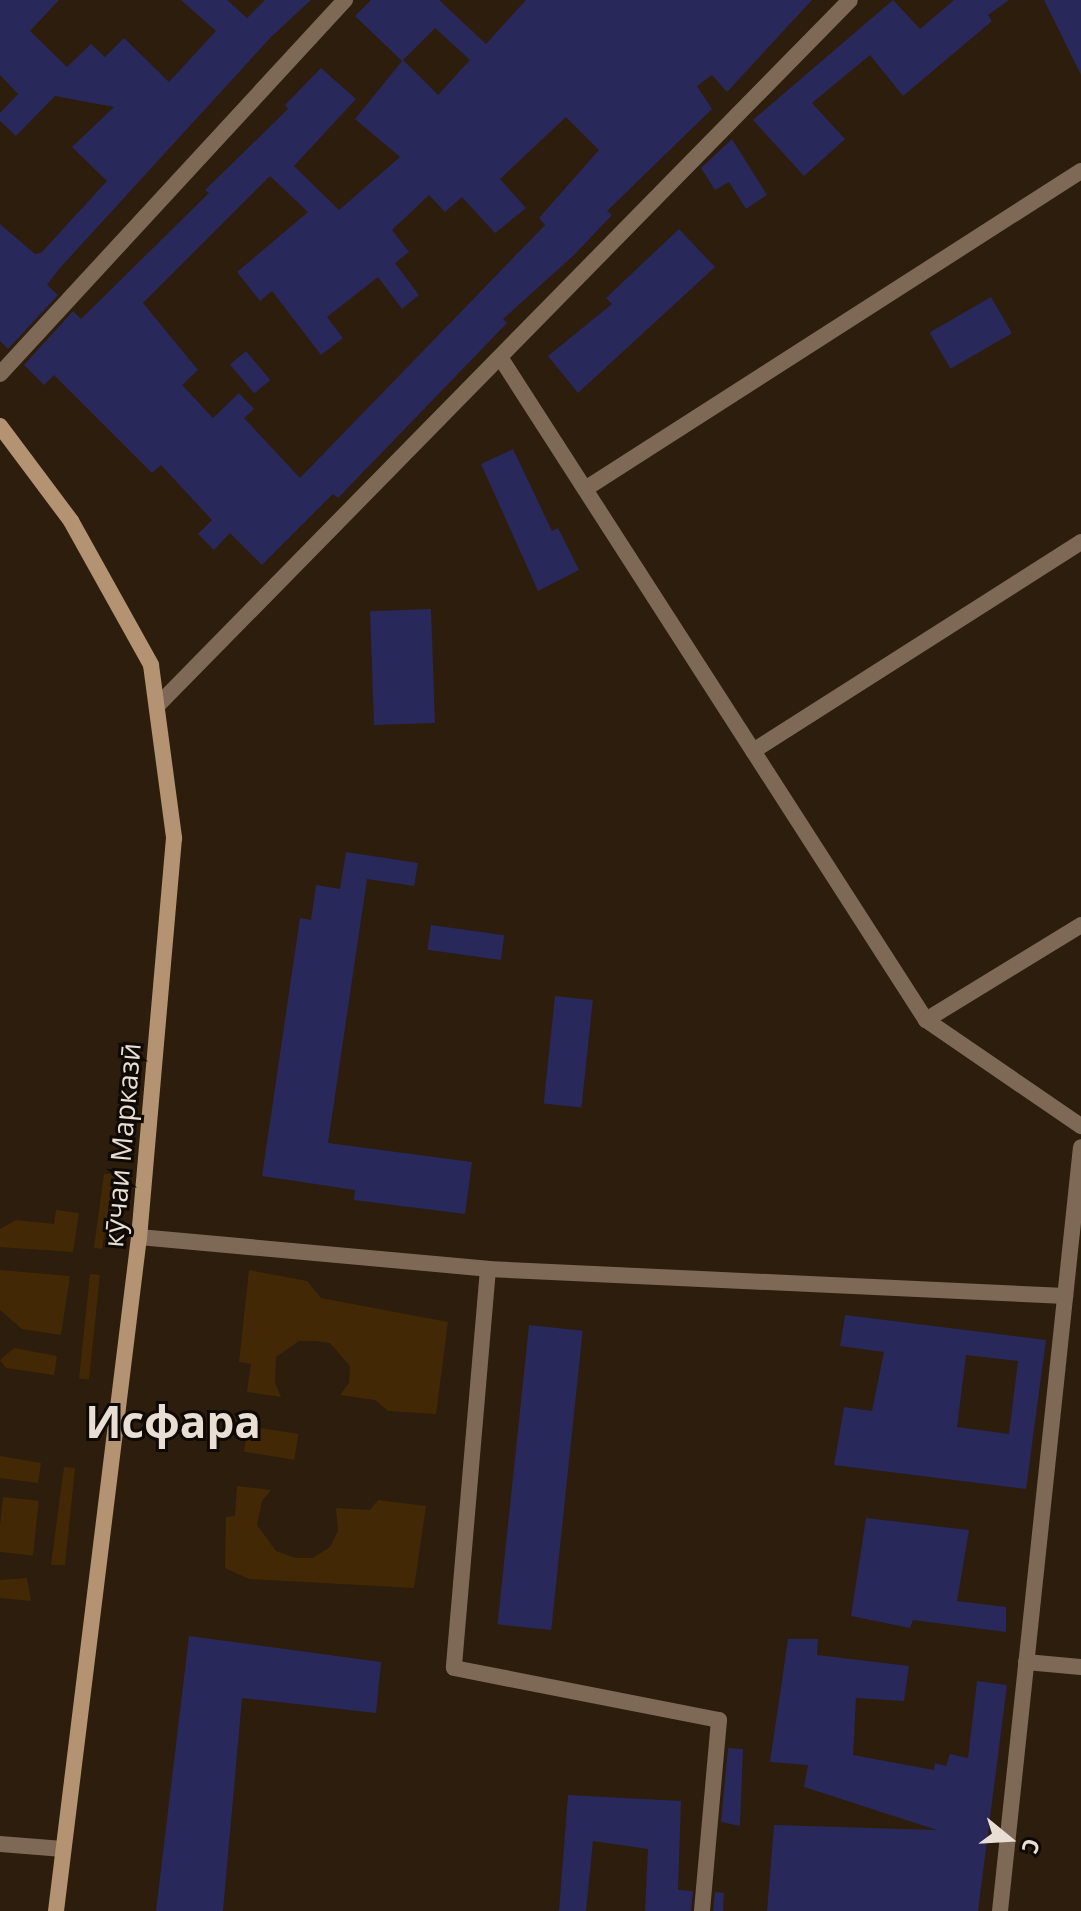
<!DOCTYPE html>
<html>
<head>
<meta charset="utf-8">
<style>
	body { margin:0 }
	#map { position:relative; width:1081px; height:1911px; overflow:hidden; background:#2c1d0c; font-family:"Open Sans",sans-serif }
	div>[style] { position:absolute }
	.green>* { inset:0; background:#432806; transform-origin:0 0 }
	.building>* { inset:0; background:#29285a; transform-origin:0 0 }
	.street>* { height:16px; margin:-8px; padding:0 8px; transform-origin:8px; border-radius:8px; background:#7d6955 }
	.secondary>* { height:16px; margin:-8px; padding:0 8px; transform-origin:8px; border-radius:8px; background:#b39372 }
	span { translate:-50% -50%; white-space:nowrap; text-align:center; line-height:1.15; -webkit-text-stroke:6px #0f0904; paint-order:stroke }
	.street-label { font-size:28px; color:#e9ded4 }
	.town-label { font-size:44px; color:#e9ded4; font-weight:700 }
	.north { position:absolute; left:969px; top:1799px; width:80px; height:80px; -webkit-text-stroke:6px #0f0904; paint-order:stroke; rotate:108deg; font-size:22px; font-weight:700; line-height:32px; text-align:center; color:#e9ded4 }
	.north::after { content:''; display:block; margin:auto; width:28px; height:36px; background:#e9ded4; clip-path:polygon(50% 0,100% 100%,50% 72%,0 100%) }
</style>
</head>
<body>
<div id="map">
	<div class="green">
		<i style="clip-path:polygon(104px 1174px,114px 1174px,102px 1249px,94px 1248px)"></i>
		<i style="clip-path:polygon(56px 1210px,79px 1213px,73px 1252px,0 1247px,0 1229px,16px 1220px,54px 1224px)"></i>
		<i style="clip-path:polygon(0 1270px,70px 1276px,61px 1335px,22px 1329px,0 1310px)"></i>
		<i style="clip-path:polygon(249px 1270px,307px 1281px,321px 1298px,448px 1322px,436px 1414px,388px 1411px,375px 1400px,340px 1395px,349px 1383px,350px 1366px,330px 1343px,315px 1341px,299px 1341px,276px 1357px,275px 1383px,281px 1397px,247px 1392px,251px 1364px,239px 1362px)"></i>
		<i style="left:90px;top:1274px;width:10px;height:105px;rotate:6deg"></i>
		<i style="clip-path:polygon(14px 1348px,57px 1356px,54px 1375px,6px 1368px,0 1360px)"></i>
		<i style="left:248px;top:1426px;width:51px;height:26px;rotate:9deg"></i>
		<i style="clip-path:polygon(0 1456px,41px 1463px,38px 1483px,0 1478px)"></i>
		<i style="clip-path:polygon(64px 1467px,75px 1468px,65px 1565px,51px 1565px)"></i>
		<i style="clip-path:polygon(237px 1486px,271px 1490px,262px 1501px,257px 1525px,276px 1551px,296px 1558px,313px 1558px,330px 1547px,338px 1531px,336px 1508px,370px 1510px,378px 1500px,426px 1506px,414px 1588px,249px 1579px,225px 1568px,226px 1517px,235px 1516px)"></i>
		<i style="left:3px;top:1497px;width:36px;height:55px;rotate:6deg"></i>
		<i style="clip-path:polygon(27px 1578px,31px 1601px,0 1598px,0 1580px)"></i>
	</div>
	<div class="building">
		<i style="clip-path:polygon(0 0,59px 0,30px 31px,67px 67px,91px 44px,105px 57px,124px 38px,169px 82px,216px 31px,181px 0,227px 0,247px 18px,265px 0,311px 0,271px 37px,59px 269px,47px 285px,58px 295px,8px 349px,0 341px,0 224px,35px 254px,41px 253px,107px 181px,72px 147px,114px 107px,55px 96px,16px 136px,0 121px,0 113px,18px 94px,0 75px)"></i>
		<i style="clip-path:polygon(evenodd,371px 0,439px 0,486px 44px,526px 0,812px 0,727px 92px,712px 75px,697px 86px,712px 109px,607px 211px,612px 215px,574px 255px,503px 319px,507px 323px,338px 498px,333px 494px,262px 565px,230px 533px,214px 550px,198px 534px,212px 520px,161px 465px,152px 473px,54px 375px,44px 385px,24px 365px,73px 311px,81px 319px,209px 193px,205px 190px,288px 109px,285px 105px,321px 68px,356px 99px,294px 166px,339px 210px,400px 157px,355px 119px,402px 61px,355px 16px,371px 0,435px 28px,470px 60px,438px 95px,403px 60px,435px 28px,371px 0,566px 117px,599px 150px,539px 218px,545px 225px,300px 478px,244px 418px,254px 409px,239px 393px,213px 418px,182px 385px,198px 370px,143px 303px,270px 176px,308px 212px,237px 272px,260px 301px,272px 291px,321px 355px,343px 338px,327px 317px,378px 277px,402px 309px,419px 295px,395px 263px,409px 252px,392px 230px,429px 195px,445px 212px,462px 197px,495px 233px,526px 208px,500px 179px,566px 117px)"></i>
		<i style="clip-path:polygon(893px 0,920px 29px,954px 0,1009px 0,988px 15px,992px 21px,903px 96px,870px 55px,812px 103px,845px 139px,804px 176px,753px 120px)"></i>
		<i style="clip-path:polygon(1044px 0,1081px 0,1081px 75px)"></i>
		<i style="clip-path:polygon(732px 139px,767px 195px,746px 209px,729px 182px,715px 190px,701px 168px)"></i>
		<i style="clip-path:polygon(679px 229px,715px 267px,578px 393px,548px 356px,612px 304px,606px 298px)"></i>
		<i style="left:991px;top:297px;width:42px;height:71px;rotate:60deg"></i>
		<i style="left:246px;top:351px;width:38px;height:21px;rotate:50deg"></i>
		<i style="clip-path:polygon(513px 449px,552px 531px,558px 528px,579px 570px,538px 591px,481px 464px)"></i>
		<i style="left:431px;top:609px;width:114px;height:61px;rotate:88deg"></i>
		<i style="clip-path:polygon(346px 852px,418px 863px,414px 886px,367px 879px,328px 1143px,472px 1162px,465px 1214px,354px 1200px,355px 1190px,262px 1176px,300px 918px,311px 920px,316px 885px,340px 889px)"></i>
		<i style="left:431px;top:925px;width:74px;height:25px;rotate:8deg"></i>
		<i style="left:555px;top:996px;width:38px;height:108px;rotate:6deg"></i>
		<i style="clip-path:polygon(evenodd,845px 1315px,1046px 1340px,1026px 1489px,834px 1465px,844px 1407px,872px 1411px,884px 1352px,840px 1346px,845px 1315px,966px 1355px,1018px 1361px,1009px 1434px,957px 1427px,966px 1355px)"></i>
		<i style="left:529px;top:1325px;width:54px;height:301px;rotate:6deg"></i>
		<i style="clip-path:polygon(866px 1518px,969px 1530px,957px 1601px,1006px 1607px,1006px 1632px,913px 1620px,910px 1628px,851px 1616px)"></i>
		<i style="clip-path:polygon(189px 1636px,381px 1662px,376px 1713px,242px 1698px,223px 1911px,156px 1911px)"></i>
		<i style="clip-path:polygon(788px 1639px,818px 1639px,817px 1655px,909px 1666px,904px 1701px,856px 1698px,853px 1755px,934px 1770px,935px 1763px,946px 1766px,950px 1754px,968px 1758px,977px 1681px,1007px 1685px,978px 1911px,767px 1911px,774px 1825px,937px 1830px,804px 1787px,808px 1765px,770px 1762px)"></i>
		<i style="clip-path:polygon(728px 1748px,743px 1749px,740px 1826px,721px 1822px)"></i>
		<i style="clip-path:polygon(568px 1795px,681px 1801px,678px 1890px,693px 1891px,691px 1911px,645px 1911px,648px 1849px,593px 1841px,586px 1911px,559px 1911px)"></i>
		<i style="clip-path:polygon(715px 1892px,724px 1893px,723px 1911px,713px 1911px)"></i>
	</div>
	<div class="street">
		<i style="left:500px;top:357px;width:788px;rotate:57.28deg"></i>
		<i style="left:0;top:374px;width:509px;rotate:-47.31deg"></i>
		<i style="left:585px;top:489px;width:589px;rotate:-32.67deg"></i>
		<i style="left:159px;top:704px;width:986px;rotate:-45.53deg"></i>
		<i style="left:753px;top:751px;width:389px;rotate:-32.5deg"></i>
		<i style="left:1081px;top:925px;width:182px;rotate:148.5deg"></i>
		<i style="left:926px;top:1020px;width:188px;rotate:34.4deg"></i>
		<i style="left:139px;top:1237px;width:350px;rotate:5.2deg"></i>
		<i style="left:488px;top:1269px;width:400px;rotate:94.9deg"></i>
		<i style="left:454px;top:1668px;width:270px;rotate:11.1deg"></i>
		<i style="left:719px;top:1720px;width:192px;rotate:95.1deg"></i>
		<i style="left:488px;top:1269px;width:578px;rotate:2.68deg"></i>
		<i style="left:1026px;top:1662px;width:55px;rotate:5.2deg"></i>
		<i style="left:0;top:1844px;width:63px;rotate:4.5deg"></i>
		<i style="left:1000px;top:1911px;width:768px;rotate:-83.95deg"></i>
	</div>
	<div class="secondary">
		<i style="left:0;top:426px;width:119px;rotate:53.2deg"></i>
		<i style="left:71px;top:521px;width:165px;rotate:60.9deg"></i>
		<i style="left:151px;top:665px;width:175px;rotate:82.4deg"></i>
		<i style="left:174px;top:838px;width:401px;rotate:95deg"></i>
		<i style="left:139px;top:1237px;width:679px;rotate:97.02deg"></i>
	</div>
	<div class="street-label">
		<span style="left:121px;top:1145px;rotate:-85deg">кӯчаи Марказӣ</span>
	</div>
	<div class="town-label">
		<span style="left:173px;top:1421px">Исфара</span>
	</div>
	<div class="north">С</div>
</div>
</body>
</html>
